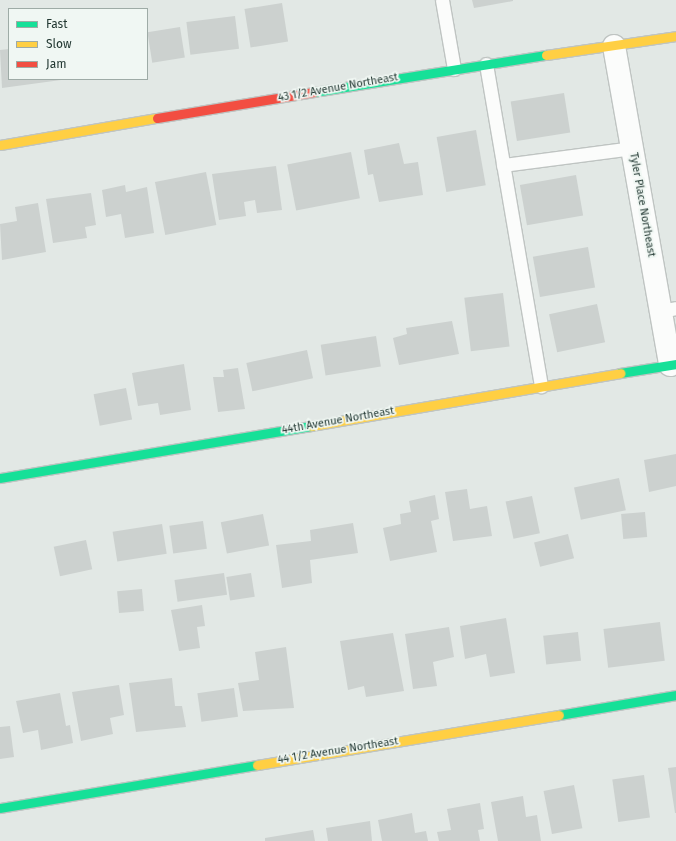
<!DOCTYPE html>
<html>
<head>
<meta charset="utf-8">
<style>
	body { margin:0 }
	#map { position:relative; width:676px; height:841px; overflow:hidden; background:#e2e8e5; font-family:"Fira Sans",sans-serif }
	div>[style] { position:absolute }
	.building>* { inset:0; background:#ccd1cf; transform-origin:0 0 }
	.roads { filter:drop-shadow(1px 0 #bfc4c2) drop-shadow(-1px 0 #bfc4c2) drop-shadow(0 1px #bfc4c2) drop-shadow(0 -1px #bfc4c2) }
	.lane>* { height:13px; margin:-6.5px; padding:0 6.5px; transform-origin:6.5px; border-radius:6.5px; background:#fbfcfb }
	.street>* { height:22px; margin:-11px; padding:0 11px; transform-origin:11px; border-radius:11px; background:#fbfcfb }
	.fast>* { height:9px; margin:-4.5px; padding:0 4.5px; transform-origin:4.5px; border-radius:4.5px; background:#16e098 }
	.slow>* { height:9px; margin:-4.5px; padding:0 4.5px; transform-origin:4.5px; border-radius:4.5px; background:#ffcf43 }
	.jam>* { height:9px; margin:-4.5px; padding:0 4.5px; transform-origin:4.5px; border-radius:4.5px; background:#f24e42 }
	span { translate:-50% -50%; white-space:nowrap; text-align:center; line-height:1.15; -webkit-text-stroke:3.5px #f0f7f3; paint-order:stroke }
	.street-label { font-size:11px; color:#223832 }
	.legend { position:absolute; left:8px; top:8px; width:140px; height:72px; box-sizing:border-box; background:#f0f7f3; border:1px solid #9eaba6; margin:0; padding:5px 7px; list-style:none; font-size:12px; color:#223832 }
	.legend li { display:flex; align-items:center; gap:8px; height:20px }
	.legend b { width:20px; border:1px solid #9eaba6 }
</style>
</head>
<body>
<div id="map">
	<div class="building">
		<i style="clip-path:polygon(472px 0,513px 0,513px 1px,474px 8px)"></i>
		<i style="left:282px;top:3px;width:39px;height:38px;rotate:81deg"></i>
		<i style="left:235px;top:16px;width:33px;height:49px;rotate:83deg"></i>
		<i style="left:180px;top:27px;width:31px;height:33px;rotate:81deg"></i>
		<i style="clip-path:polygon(9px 49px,9px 79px,61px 80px,2px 88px,0 50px)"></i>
		<i style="left:564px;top:93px;width:40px;height:54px;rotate:81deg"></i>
		<i style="left:476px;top:130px;width:56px;height:40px;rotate:80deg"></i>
		<i style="clip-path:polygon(399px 143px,404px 164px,418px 162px,423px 195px,379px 202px,373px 174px,368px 175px,364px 150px)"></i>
		<i style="left:351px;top:152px;width:47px;height:65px;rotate:79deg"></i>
		<i style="clip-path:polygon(276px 166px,282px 210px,257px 213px,255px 200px,244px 202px,246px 216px,219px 220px,212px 174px)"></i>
		<i style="left:206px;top:172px;width:54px;height:52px;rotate:79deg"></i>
		<i style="left:576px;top:175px;width:41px;height:57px;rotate:80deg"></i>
		<i style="clip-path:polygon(125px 185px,126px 192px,147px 187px,154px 233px,125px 238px,121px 214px,106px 217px,102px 190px)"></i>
		<i style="clip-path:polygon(91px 193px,96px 225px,85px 227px,87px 238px,53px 243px,46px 199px)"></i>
		<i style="clip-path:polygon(38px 203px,46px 252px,2px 260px,0 224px,17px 221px,15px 207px)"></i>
		<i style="left:588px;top:247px;width:41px;height:56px;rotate:80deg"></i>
		<i style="left:503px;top:293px;width:54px;height:39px;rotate:83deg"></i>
		<i style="left:597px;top:304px;width:39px;height:49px;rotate:78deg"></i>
		<i style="clip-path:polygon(452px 321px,459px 354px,399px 365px,393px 338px,407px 334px,406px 328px)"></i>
		<i style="left:376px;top:336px;width:31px;height:56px;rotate:81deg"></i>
		<i style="left:307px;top:350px;width:29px;height:62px;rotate:78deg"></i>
		<i style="clip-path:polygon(184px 364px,191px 410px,160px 415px,158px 403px,138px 406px,132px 373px)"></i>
		<i style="clip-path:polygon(238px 368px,245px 409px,218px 412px,213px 377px,224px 377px,223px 370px)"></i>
		<i style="left:126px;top:388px;width:32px;height:33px;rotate:79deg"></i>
		<i style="clip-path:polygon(676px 454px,676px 486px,649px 492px,644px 460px)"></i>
		<i style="left:619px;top:478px;width:33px;height:46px;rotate:78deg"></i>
		<i style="clip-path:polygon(467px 489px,470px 509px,487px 506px,492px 536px,453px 541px,445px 492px)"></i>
		<i style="clip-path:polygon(435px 495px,439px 519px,431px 521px,437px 552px,390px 561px,383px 528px,401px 524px,400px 514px,411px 512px,409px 501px)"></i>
		<i style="left:532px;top:496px;width:38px;height:27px;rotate:78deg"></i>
		<i style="left:645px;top:512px;width:25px;height:24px;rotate:85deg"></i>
		<i style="left:263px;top:514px;width:32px;height:43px;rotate:79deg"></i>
		<i style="left:203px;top:521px;width:28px;height:34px;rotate:82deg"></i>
		<i style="clip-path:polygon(353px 523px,358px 553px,310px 560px,312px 583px,282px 588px,276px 545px,311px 541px,310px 530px)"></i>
		<i style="left:162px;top:524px;width:30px;height:50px;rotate:81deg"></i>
		<i style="left:568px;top:534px;width:25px;height:35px;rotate:76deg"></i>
		<i style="left:86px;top:540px;width:30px;height:33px;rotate:78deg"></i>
		<i style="left:224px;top:573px;width:22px;height:50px;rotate:82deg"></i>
		<i style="left:251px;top:573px;width:24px;height:25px;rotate:81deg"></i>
		<i style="left:142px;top:589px;width:22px;height:25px;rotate:85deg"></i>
		<i style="clip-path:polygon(202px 605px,205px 626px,197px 627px,200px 648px,179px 651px,171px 610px)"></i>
		<i style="clip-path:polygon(506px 618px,515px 673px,490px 677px,486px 654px,465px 659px,460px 626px)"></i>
		<i style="left:660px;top:622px;width:39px;height:57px;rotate:83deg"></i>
		<i style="clip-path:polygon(449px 627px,454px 657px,433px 662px,437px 686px,413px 689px,405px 634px)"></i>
		<i style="left:578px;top:632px;width:29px;height:35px;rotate:84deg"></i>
		<i style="clip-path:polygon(393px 633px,404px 691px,366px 697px,364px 686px,348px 690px,340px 641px)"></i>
		<i style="clip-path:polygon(286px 647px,294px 708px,243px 711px,238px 683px,259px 680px,255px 652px)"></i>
		<i style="clip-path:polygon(172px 678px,175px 706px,182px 706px,186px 727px,136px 732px,129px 683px)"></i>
		<i style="clip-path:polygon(119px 685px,124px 715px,110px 718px,113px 734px,81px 741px,72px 692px)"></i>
		<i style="left:234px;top:688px;width:29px;height:37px;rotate:82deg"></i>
		<i style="clip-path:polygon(60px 693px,66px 726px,70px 725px,73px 743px,41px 750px,38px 730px,23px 733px,16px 701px)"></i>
		<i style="clip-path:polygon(10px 726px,14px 757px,0 759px,0 727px)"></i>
		<i style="clip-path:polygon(676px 767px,676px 813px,675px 813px,668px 768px)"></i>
		<i style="left:644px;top:775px;width:43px;height:32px;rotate:82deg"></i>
		<i style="left:574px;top:785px;width:44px;height:31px;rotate:79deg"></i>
		<i style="clip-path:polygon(523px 796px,526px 817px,537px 815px,541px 841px,498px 841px,491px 802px)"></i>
		<i style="clip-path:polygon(480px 803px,484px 829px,478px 830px,480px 841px,439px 841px,437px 832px,451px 830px,447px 809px)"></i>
		<i style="clip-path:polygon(412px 813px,415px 833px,426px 831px,428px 841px,382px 841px,378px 820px)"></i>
		<i style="clip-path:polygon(370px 821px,372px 841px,328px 841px,326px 828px)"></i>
		<i style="clip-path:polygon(313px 830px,315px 841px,265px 841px,265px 838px)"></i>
	</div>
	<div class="roads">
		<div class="lane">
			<i style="left:442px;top:0;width:70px;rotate:80.1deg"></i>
			<i style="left:486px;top:64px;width:327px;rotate:80.3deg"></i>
			<i style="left:503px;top:165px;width:130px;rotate:-7.5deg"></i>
			<i style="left:661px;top:311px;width:15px;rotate:-11deg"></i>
		</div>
		<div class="street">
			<i style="left:614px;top:46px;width:324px;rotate:80deg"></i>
		</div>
		<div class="fast">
			<i style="left:314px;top:92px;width:235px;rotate:-9.1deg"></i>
			<i style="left:620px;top:373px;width:57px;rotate:-9.1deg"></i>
			<i style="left:0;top:478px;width:315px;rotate:-9.5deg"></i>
			<i style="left:559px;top:715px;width:119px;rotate:-9.7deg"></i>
			<i style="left:0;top:808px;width:261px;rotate:-9.5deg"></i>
		</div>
		<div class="slow">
			<i style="left:546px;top:55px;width:131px;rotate:-8.3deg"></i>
			<i style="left:0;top:145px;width:159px;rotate:-9.8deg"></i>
			<i style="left:311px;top:426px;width:314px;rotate:-9.7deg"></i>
			<i style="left:257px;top:765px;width:306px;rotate:-9.4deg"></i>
		</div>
		<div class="jam">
			<i style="left:157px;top:118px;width:159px;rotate:-9.4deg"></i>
		</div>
	</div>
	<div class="street-label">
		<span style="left:338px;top:88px;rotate:-10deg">43 1/2 Avenue Northeast</span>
		<span style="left:642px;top:205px;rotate:80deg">Tyler Place Northeast</span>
		<span style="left:338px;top:421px;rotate:-10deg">44th Avenue Northeast</span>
		<span style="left:338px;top:751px;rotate:-9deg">44 1/2 Avenue Northeast</span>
	</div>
	<ul class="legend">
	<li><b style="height:5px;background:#16e098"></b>Fast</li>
	<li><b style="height:5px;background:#ffcf43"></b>Slow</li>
	<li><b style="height:5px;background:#f24e42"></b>Jam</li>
	</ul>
</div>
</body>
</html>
